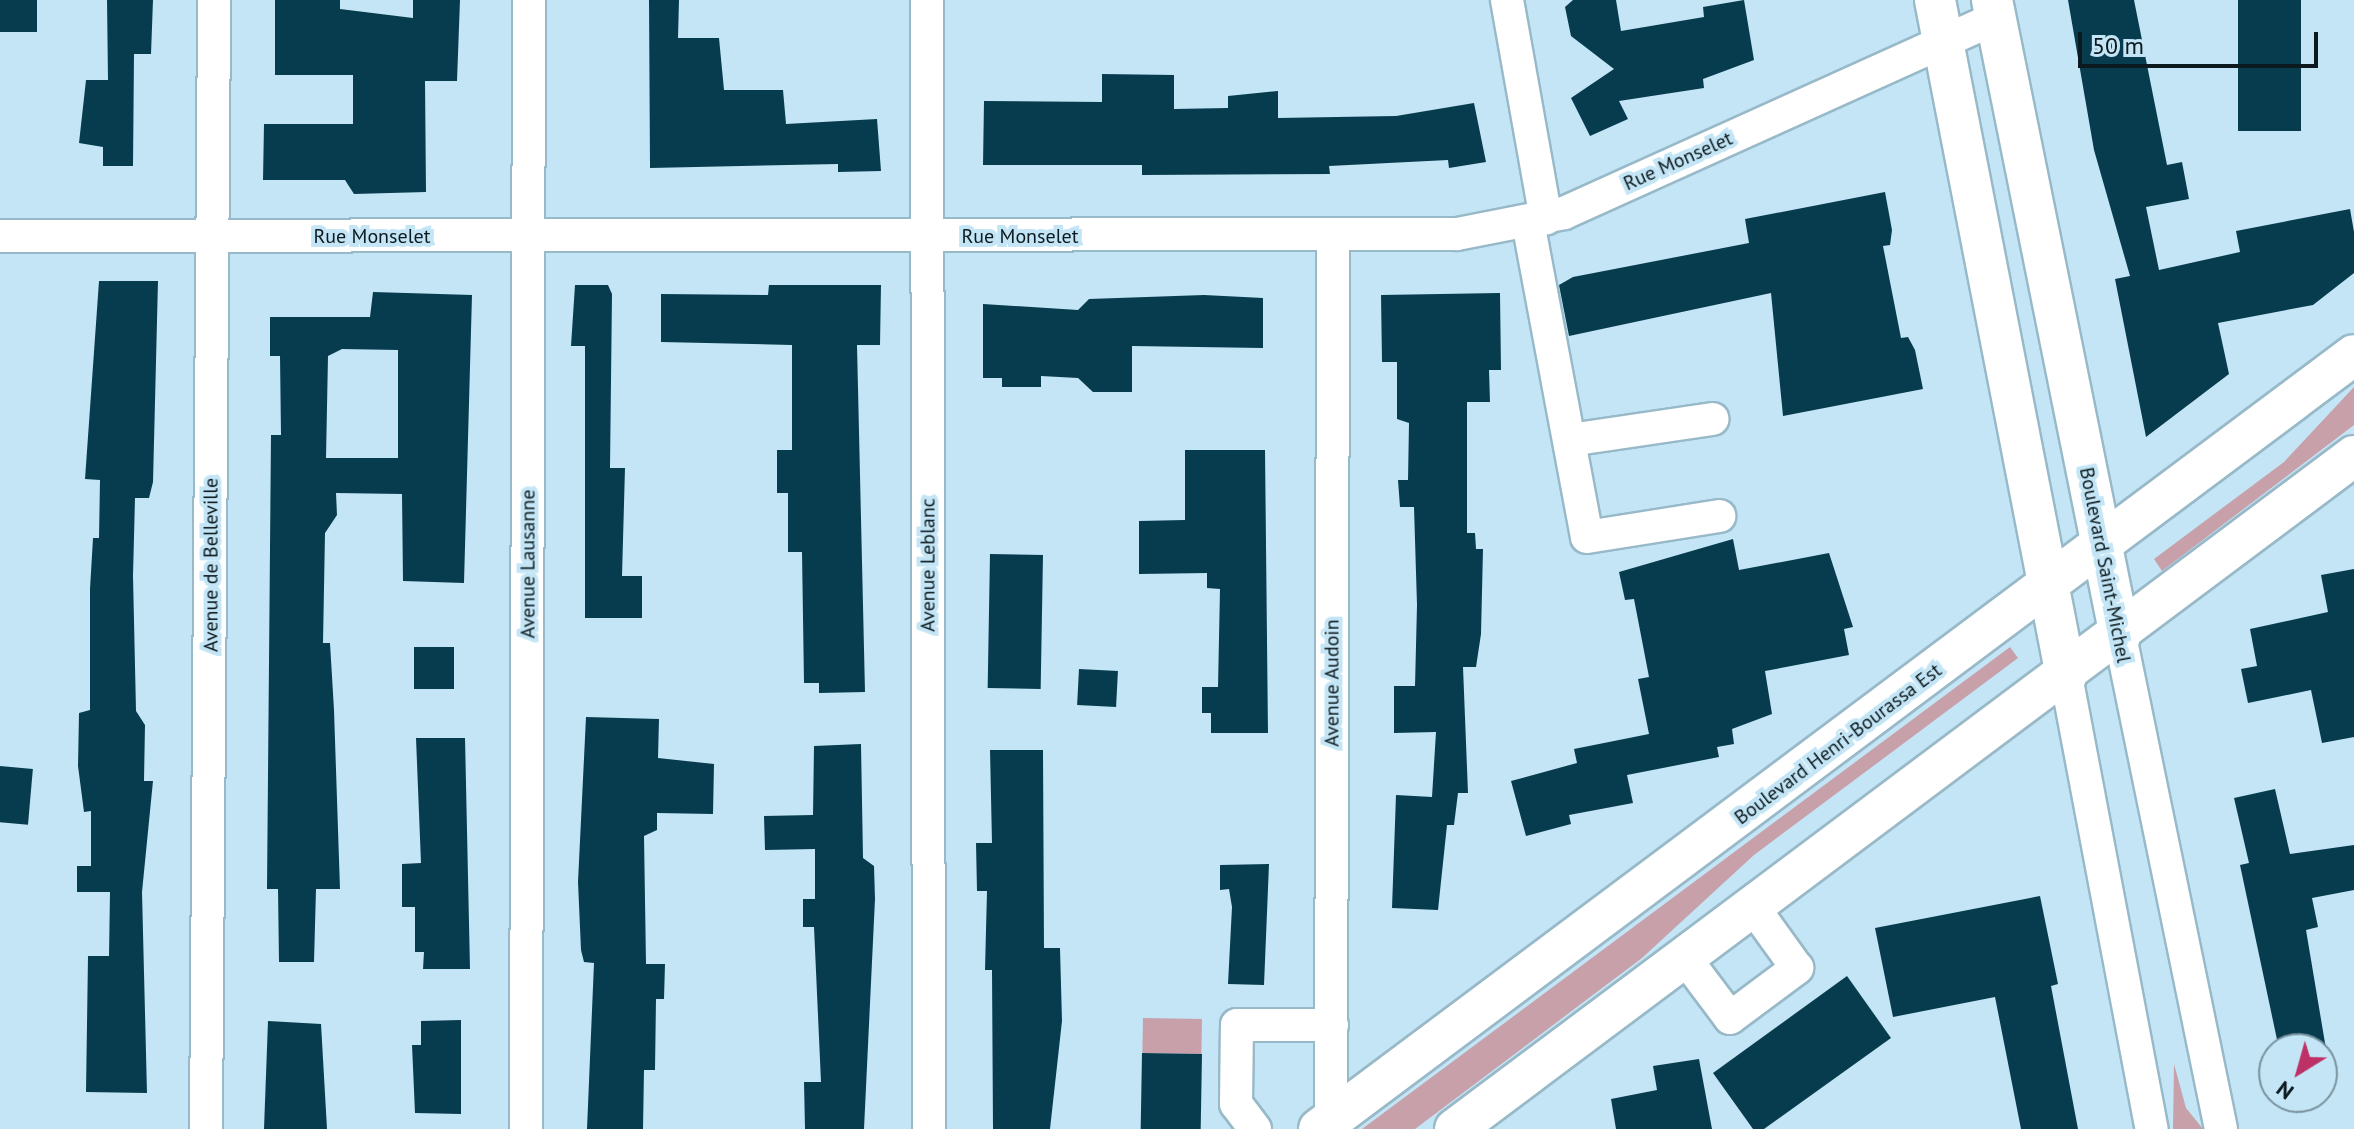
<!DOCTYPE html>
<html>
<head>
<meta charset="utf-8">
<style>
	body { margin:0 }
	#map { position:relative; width:2354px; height:1129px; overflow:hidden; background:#c3e5f5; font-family:"PT Sans",sans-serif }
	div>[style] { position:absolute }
	.green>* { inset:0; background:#c7a0aa; transform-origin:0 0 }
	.building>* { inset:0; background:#073c4e; transform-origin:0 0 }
	.roads { filter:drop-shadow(2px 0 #98b9c8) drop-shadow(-2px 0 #98b9c8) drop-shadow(0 2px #98b9c8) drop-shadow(0 -2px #98b9c8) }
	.minor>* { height:32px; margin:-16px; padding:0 16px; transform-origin:16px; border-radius:16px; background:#fff }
	.major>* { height:40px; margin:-20px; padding:0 20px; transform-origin:20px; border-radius:20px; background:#fff }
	span { translate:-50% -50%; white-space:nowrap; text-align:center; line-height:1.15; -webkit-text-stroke:8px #c3e5f5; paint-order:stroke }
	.street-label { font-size:20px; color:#0c191e }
	.north { position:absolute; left:2258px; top:1033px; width:80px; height:80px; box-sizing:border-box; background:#c3e5f5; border:2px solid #7a939f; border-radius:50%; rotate:217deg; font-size:22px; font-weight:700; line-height:32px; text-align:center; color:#0c191e }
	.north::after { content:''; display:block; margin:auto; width:28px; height:36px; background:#bd3167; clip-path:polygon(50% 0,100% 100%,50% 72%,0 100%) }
	.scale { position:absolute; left:2078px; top:32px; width:240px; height:36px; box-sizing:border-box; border:4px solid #0c191e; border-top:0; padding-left:10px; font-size:24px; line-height:28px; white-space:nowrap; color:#0c191e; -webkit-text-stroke:6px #c3e5f5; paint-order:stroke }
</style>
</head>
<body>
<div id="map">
	<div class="green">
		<i style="clip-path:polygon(2354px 387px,2354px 425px,2162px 571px,2154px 559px,2284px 462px)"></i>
		<i style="clip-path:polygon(2010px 647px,2018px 658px,1754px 855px,1642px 958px,1415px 1129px,1362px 1129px)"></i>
		<i style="left:1143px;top:1018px;width:59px;height:35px;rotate:1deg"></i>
		<i style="clip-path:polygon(2174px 1064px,2186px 1108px,2203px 1129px,2173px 1129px)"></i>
	</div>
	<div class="building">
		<i style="left:0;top:0;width:37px;height:32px"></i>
		<i style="clip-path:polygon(107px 0,153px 0,151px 54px,134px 54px,133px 166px,103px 166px,103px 147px,79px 143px,86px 80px,108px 80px)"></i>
		<i style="clip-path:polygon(275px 0,340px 0,340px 9px,413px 18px,413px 0,460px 0,457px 81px,425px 81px,426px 192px,354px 194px,345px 180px,263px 180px,264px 124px,353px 124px,353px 75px,275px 75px)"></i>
		<i style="clip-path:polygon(649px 0,679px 0,678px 38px,719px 38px,724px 90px,783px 90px,786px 124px,877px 119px,881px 171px,838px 172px,838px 164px,650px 168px)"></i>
		<i style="clip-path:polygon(1573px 0,1616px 0,1621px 31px,1704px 17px,1703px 7px,1744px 0,1754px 60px,1703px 79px,1704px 88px,1619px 101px,1628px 119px,1590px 136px,1571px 98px,1614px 69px,1571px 36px,1565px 7px)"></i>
		<i style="clip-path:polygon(2068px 0,2134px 0,2167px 165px,2182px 162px,2189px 199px,2146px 207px,2159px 270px,2240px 252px,2236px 231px,2350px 209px,2354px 232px,2354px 273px,2313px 305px,2218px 323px,2229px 374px,2146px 437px,2115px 279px,2130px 276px,2094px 150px)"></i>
		<i style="left:2238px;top:0;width:63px;height:131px"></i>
		<i style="clip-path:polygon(1102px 74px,1174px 75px,1174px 109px,1228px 108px,1228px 96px,1278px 91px,1278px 118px,1396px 116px,1474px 103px,1486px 162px,1449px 168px,1448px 160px,1329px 166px,1330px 174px,1142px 175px,1142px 165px,983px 165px,984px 101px,1102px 102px)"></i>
		<i style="clip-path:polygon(1885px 192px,1892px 230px,1890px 245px,1883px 246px,1901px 338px,1908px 337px,1915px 350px,1923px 389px,1783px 416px,1771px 293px,1569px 336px,1559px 285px,1573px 277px,1749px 243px,1745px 219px)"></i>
		<i style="clip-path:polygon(99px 281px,158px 281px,153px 482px,149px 498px,135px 498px,133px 576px,136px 711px,145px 725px,144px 781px,153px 781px,142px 892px,147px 1093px,86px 1092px,88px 956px,109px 956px,110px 892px,77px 892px,77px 866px,91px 866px,91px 811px,84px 812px,78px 766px,79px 713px,90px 710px,90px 589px,93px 538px,99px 538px,100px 480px,85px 479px)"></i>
		<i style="clip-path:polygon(575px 285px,608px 285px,612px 294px,610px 468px,625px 468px,622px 576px,642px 576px,642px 618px,585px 618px,585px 346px,571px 346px)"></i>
		<i style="clip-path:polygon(769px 285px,881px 285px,880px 345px,857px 345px,865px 692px,819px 693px,819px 683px,804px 683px,802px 552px,788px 552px,788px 493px,777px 493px,777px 450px,792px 450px,792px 345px,661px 342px,661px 294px,768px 295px)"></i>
		<i style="clip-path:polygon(evenodd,373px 292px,472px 295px,464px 583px,403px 581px,402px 494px,336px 493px,337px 515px,325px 533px,323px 643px,330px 643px,334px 710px,340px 889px,316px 889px,314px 962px,279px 962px,278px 889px,267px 889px,271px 435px,281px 435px,280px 356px,270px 356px,270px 317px,370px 317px,373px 292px,342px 349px,398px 350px,398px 458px,326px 458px,328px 356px,342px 349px)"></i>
		<i style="clip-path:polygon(1500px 293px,1501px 370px,1489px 370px,1490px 402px,1467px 402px,1467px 533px,1475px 533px,1476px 549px,1483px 549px,1481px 634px,1476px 667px,1463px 667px,1468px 793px,1458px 793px,1454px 825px,1447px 825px,1438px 910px,1392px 908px,1396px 795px,1432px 797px,1436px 732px,1394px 733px,1394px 686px,1415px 686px,1417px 605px,1414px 507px,1400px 507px,1398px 480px,1408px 480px,1409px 423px,1397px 419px,1397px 362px,1382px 362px,1381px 295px)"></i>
		<i style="clip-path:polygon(1204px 295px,1263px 298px,1263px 348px,1132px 346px,1132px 392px,1093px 392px,1078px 378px,1041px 376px,1041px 387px,1002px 387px,1002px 378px,983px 378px,983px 304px,1078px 310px,1089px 299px)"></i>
		<i style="clip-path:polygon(1185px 450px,1265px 450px,1268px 733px,1211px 733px,1211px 713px,1202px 713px,1202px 687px,1218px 687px,1220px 589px,1207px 588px,1207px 573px,1139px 574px,1139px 521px,1185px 520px)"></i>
		<i style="clip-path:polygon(1733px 539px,1739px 570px,1829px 553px,1853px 627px,1844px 629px,1849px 655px,1765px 671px,1772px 714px,1732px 729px,1734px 744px,1717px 747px,1719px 757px,1627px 775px,1633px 803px,1569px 815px,1571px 824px,1526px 836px,1511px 781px,1577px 763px,1574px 749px,1649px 734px,1638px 679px,1649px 677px,1634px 599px,1625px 600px,1619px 572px)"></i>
		<i style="left:990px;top:554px;width:53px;height:134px;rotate:1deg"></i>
		<i style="clip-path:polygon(2354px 569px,2354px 737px,2322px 743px,2311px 690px,2248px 703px,2241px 669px,2257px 666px,2250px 629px,2328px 612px,2321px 575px)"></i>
		<i style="left:454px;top:647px;width:42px;height:40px;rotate:90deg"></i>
		<i style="left:1079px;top:669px;width:39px;height:36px;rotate:3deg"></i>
		<i style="clip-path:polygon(586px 717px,659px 719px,658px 758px,714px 764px,713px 814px,657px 813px,657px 830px,644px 836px,646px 964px,665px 964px,664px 999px,656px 999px,655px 1070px,644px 1070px,643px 1129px,587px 1129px,594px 963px,584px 962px,581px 950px,578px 882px)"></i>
		<i style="clip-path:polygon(416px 738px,465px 738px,470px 969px,423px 969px,424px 952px,415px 952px,415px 907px,402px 907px,402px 864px,421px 863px)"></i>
		<i style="clip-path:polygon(861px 744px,863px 858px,874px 866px,875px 899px,864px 1129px,805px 1129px,804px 1082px,821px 1082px,814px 927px,803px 927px,803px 899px,815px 899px,815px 849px,765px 850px,764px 816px,813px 815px,814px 746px)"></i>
		<i style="clip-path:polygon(990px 750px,1043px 750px,1044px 948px,1060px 948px,1062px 1021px,1050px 1129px,993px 1129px,992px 970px,985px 970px,987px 891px,977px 891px,976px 843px,992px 843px)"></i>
		<i style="left:0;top:766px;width:33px;height:56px;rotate:5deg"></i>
		<i style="clip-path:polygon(2275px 789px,2290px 854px,2354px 845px,2354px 890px,2312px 898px,2318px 927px,2306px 930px,2326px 1049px,2279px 1049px,2240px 865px,2249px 863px,2234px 798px)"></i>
		<i style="clip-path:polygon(1269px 864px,1264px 985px,1228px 984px,1232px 907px,1229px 889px,1220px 890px,1220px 865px)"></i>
		<i style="clip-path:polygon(2040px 896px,2058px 984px,2051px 986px,2078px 1129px,2021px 1129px,1995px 997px,1893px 1017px,1875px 928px)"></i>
		<i style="clip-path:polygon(1847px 976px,1891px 1038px,1764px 1129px,1753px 1129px,1713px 1073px)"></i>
		<i style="clip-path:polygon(461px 1020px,461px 1114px,415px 1113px,412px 1045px,421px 1045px,421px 1021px)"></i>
		<i style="clip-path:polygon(268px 1021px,321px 1024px,327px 1129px,264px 1129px)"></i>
		<i style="left:1142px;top:1053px;width:60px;height:76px;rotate:1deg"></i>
		<i style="clip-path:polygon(1699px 1059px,1712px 1129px,1616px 1129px,1611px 1099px,1657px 1090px,1653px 1066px)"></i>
	</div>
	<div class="roads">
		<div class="minor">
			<i style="left:927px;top:0;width:1129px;rotate:89.9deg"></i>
			<i style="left:1507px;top:0;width:222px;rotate:79.9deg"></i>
			<i style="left:1528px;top:222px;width:320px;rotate:79.4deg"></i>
			<i style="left:1587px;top:537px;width:134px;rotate:-9deg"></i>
			<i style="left:0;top:236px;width:1457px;rotate:-0.08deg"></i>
			<i style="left:1457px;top:234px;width:109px;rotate:-11.1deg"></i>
			<i style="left:1564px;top:213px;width:474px;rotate:-24.3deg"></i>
			<i style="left:1570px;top:440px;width:144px;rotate:-8.4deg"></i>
			<i style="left:2120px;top:636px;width:503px;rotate:78.42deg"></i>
			<i style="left:2066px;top:676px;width:461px;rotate:79.3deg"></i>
			<i style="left:1685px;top:958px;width:75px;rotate:53.1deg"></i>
			<i style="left:1730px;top:1018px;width:84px;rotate:-36.7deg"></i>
			<i style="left:1797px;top:968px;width:75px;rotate:-125.8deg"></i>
			<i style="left:206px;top:1129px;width:1129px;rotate:-89.59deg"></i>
			<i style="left:526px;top:1129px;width:1129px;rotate:-89.85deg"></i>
			<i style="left:1255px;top:1129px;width:31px;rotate:-127deg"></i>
			<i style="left:1236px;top:1104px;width:79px;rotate:-89.3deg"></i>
			<i style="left:1237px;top:1025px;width:95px"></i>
			<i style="left:1331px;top:1129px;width:893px;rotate:-89.87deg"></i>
		</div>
		<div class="major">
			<i style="left:1935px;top:0;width:689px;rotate:79.03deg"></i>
			<i style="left:1992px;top:0;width:649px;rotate:78.62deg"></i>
			<i style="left:1319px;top:1129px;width:1292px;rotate:-36.79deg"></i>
			<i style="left:1455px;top:1129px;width:1123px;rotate:-36.82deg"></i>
		</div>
	</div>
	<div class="street-label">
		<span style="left:1678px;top:161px;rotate:-24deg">Rue Monselet</span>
		<span style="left:372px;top:236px">Rue Monselet</span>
		<span style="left:1020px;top:236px">Rue Monselet</span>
		<span style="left:528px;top:564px;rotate:-90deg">Avenue Lausanne</span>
		<span style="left:211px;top:565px;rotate:-90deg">Avenue de Belleville</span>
		<span style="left:928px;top:565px;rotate:-90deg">Avenue Leblanc</span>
		<span style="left:2105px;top:565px;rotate:79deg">Boulevard Saint-Michel</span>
		<span style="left:1332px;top:683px;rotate:-90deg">Avenue Audoin</span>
		<span style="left:1838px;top:744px;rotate:-37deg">Boulevard Henri-Bourassa Est</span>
	</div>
	<div class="north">N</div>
	<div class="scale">50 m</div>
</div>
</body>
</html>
